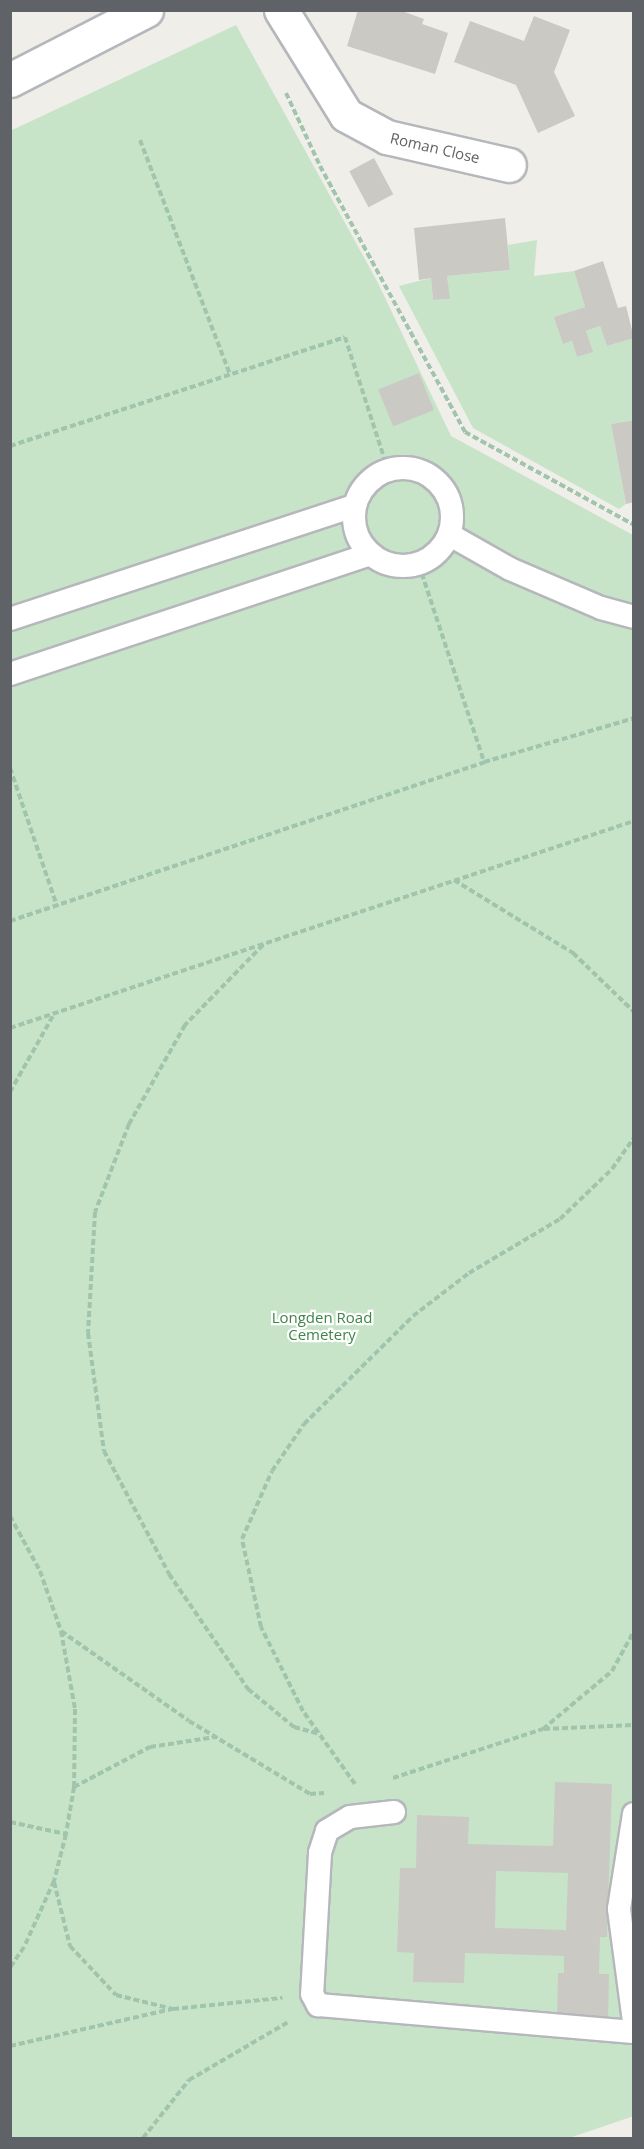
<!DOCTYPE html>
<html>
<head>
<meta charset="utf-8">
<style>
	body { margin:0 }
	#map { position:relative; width:644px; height:2149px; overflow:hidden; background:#efeee8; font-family:"Open Sans",sans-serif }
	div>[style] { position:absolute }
	.green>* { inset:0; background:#c7e4c9 }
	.building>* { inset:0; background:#cbc9c4; transform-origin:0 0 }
	.path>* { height:4px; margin-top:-2px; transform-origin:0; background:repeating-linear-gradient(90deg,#a1c4ad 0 6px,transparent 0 9px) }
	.roads { filter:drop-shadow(2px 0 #b5b7bb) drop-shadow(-2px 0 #b5b7bb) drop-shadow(0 2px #b5b7bb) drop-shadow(0 -2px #b5b7bb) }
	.lane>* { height:22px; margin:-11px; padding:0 11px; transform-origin:11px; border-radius:11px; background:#fff }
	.lane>.ring { margin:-11px; padding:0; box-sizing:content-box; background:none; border:22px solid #fff; border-radius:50% }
	.street>* { height:33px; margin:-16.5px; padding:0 16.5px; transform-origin:16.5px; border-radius:16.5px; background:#fff }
	.secondary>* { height:33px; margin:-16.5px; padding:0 16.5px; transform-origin:16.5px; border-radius:16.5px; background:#fff }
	span { translate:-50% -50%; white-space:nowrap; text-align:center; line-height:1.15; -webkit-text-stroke:4.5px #fff; paint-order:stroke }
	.street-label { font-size:15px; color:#5f6266 }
	.park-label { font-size:15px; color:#408448 }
	.frame { position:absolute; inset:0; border:12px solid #5f6266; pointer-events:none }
</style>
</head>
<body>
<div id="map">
	<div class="green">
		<i style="clip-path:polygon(236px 25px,377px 281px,451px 436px,633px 535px,634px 2116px,569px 2138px,11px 2138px,10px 131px)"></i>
		<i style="clip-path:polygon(537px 240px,534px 276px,574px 271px,585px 307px,555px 317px,563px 343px,572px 341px,577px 357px,592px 352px,586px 331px,600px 326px,607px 346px,633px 338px,633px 420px,611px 424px,626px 504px,619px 509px,473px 428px,399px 286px,431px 278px,433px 300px,449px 299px,447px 276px,510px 270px,508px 245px)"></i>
	</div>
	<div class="building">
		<i style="clip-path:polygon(358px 10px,399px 10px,424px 19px,422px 24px,448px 33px,435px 74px,347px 46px)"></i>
		<i style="clip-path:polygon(534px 16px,570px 30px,554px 72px,575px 116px,538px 133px,516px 85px,454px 62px,470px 21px,524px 41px)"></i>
		<i style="left:374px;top:158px;width:41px;height:28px;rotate:62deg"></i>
		<i style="clip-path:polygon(505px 218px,510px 270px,447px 276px,450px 299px,433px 300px,431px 278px,419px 280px,414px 228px)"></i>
		<i style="clip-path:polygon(603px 261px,618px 308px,626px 306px,634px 338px,607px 346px,600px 326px,586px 331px,593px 352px,577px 357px,572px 341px,563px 344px,554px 317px,585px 307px,574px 271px)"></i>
		<i style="left:419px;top:373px;width:40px;height:44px;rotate:68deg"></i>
		<i style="clip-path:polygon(634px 420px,634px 502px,626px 504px,611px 424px)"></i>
		<i style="clip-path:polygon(evenodd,555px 1782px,612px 1784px,607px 1937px,600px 1937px,599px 1974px,609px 1974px,608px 2022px,557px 2020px,558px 1973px,564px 1973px,564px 1956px,465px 1953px,464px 1983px,413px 1982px,414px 1953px,397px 1952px,400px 1868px,416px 1868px,417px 1815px,469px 1817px,468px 1844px,553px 1846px,555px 1782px,496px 1871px,568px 1873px,566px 1930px,495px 1928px,496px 1871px)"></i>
	</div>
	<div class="path">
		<i style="left:286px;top:93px;width:81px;rotate:65deg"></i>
		<i style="left:320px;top:166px;width:303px;rotate:61.4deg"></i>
		<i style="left:465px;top:432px;width:193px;rotate:28.8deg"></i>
		<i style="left:140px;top:140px;width:252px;rotate:69deg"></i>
		<i style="left:10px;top:446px;width:352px;rotate:-18deg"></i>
		<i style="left:345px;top:337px;width:140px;rotate:72.1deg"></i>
		<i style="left:419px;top:565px;width:207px;rotate:71.7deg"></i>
		<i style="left:484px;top:762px;width:156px;rotate:-16.3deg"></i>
		<i style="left:10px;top:768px;width:146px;rotate:71.2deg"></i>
		<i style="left:454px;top:880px;width:140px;rotate:31.5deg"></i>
		<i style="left:573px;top:953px;width:85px;rotate:44deg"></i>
		<i style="left:10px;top:921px;width:500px;rotate:-18.5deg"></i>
		<i style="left:263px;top:945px;width:112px;rotate:134.3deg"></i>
		<i style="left:185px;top:1025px;width:114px;rotate:119.5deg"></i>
		<i style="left:129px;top:1124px;width:94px;rotate:111.1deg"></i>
		<i style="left:95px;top:1212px;width:121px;rotate:93.3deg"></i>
		<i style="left:88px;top:1333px;width:119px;rotate:82.3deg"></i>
		<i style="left:104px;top:1451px;width:139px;rotate:62.1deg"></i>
		<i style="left:169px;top:1574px;width:140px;rotate:55.5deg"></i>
		<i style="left:248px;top:1689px;width:60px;rotate:39.6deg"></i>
		<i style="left:294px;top:1727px;width:27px;rotate:15deg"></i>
		<i style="left:10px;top:1028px;width:657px;rotate:-18.35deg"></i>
		<i style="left:10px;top:1092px;width:90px;rotate:-60.6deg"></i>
		<i style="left:10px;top:1516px;width:63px;rotate:61.4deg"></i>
		<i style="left:40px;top:1571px;width:64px;rotate:70.7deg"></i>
		<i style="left:61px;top:1631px;width:79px;rotate:79.8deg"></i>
		<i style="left:75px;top:1709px;width:78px;rotate:90.7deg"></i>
		<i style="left:74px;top:1787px;width:48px;rotate:99.7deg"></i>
		<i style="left:66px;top:1834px;width:49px;rotate:104.3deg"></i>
		<i style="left:54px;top:1881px;width:72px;rotate:114.4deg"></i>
		<i style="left:24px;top:1947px;width:25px;rotate:124deg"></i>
		<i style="left:61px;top:1631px;width:156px;rotate:35.1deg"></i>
		<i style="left:189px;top:1721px;width:141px;rotate:31.1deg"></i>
		<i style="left:310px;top:1794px;width:14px;rotate:-4deg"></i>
		<i style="left:544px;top:1729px;width:90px;rotate:-2.5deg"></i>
		<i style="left:393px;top:1778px;width:158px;rotate:-18.1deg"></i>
		<i style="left:543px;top:1729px;width:90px;rotate:-40deg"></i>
		<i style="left:612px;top:1671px;width:46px;rotate:-61.2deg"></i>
		<i style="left:355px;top:1784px;width:90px;rotate:-125.5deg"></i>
		<i style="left:303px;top:1711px;width:94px;rotate:-116.6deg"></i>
		<i style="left:261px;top:1627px;width:90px;rotate:-102.2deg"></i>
		<i style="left:242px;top:1539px;width:74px;rotate:-66.2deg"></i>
		<i style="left:272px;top:1471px;width:57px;rotate:-55.8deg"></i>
		<i style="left:304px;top:1424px;width:153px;rotate:-44.7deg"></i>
		<i style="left:413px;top:1316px;width:71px;rotate:-37.5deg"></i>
		<i style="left:469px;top:1273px;width:106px;rotate:-30.7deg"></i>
		<i style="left:560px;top:1219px;width:72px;rotate:-43.9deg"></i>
		<i style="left:612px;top:1169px;width:39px;rotate:-55deg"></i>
		<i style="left:74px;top:1787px;width:86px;rotate:-27.8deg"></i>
		<i style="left:150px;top:1747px;width:66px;rotate:-8.7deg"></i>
		<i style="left:10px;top:1822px;width:57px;rotate:12.1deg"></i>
		<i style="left:54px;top:1882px;width:66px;rotate:76deg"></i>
		<i style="left:70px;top:1946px;width:67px;rotate:46.8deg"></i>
		<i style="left:116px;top:1995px;width:59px;rotate:13.8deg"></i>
		<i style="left:173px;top:2009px;width:110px;rotate:-5.8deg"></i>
		<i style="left:10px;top:2046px;width:166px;rotate:-12.9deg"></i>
		<i style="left:143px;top:2138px;width:74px;rotate:-51.6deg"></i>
		<i style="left:189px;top:2080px;width:117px;rotate:-30.3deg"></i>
	</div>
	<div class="roads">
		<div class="lane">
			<i class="ring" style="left:354px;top:468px;width:76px;height:76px"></i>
			<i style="left:450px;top:535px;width:69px;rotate:29.5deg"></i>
			<i style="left:510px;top:569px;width:99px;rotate:23.2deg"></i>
			<i style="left:601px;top:608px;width:34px;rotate:15deg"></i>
			<i style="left:10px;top:619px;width:362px;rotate:-18.2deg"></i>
			<i style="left:10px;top:674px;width:379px;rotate:-18.4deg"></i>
			<i style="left:394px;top:1812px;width:44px;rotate:173.5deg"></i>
			<i style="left:350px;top:1817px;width:27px;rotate:149deg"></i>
			<i style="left:327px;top:1831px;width:23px;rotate:108deg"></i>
			<i style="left:320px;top:1853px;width:141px;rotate:93.2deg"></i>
			<i style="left:312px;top:1994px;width:13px;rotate:61deg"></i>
			<i style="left:318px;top:2005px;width:317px;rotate:4.9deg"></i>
			<i style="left:634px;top:1814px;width:96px;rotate:99deg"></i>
			<i style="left:619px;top:1909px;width:114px;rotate:82.4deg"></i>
		</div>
		<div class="street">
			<i style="left:281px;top:10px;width:123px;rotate:58.2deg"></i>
			<i style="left:346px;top:115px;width:47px;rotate:28.2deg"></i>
			<i style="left:387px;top:137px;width:125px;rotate:12.9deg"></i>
		</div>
		<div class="secondary">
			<i style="left:10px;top:80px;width:153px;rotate:-27.2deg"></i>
		</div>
	</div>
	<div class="street-label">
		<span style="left:435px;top:148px;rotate:13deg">Roman Close</span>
	</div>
	<div class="park-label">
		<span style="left:322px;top:1326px">Longden Road<br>Cemetery</span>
	</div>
	<div class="frame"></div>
</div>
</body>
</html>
